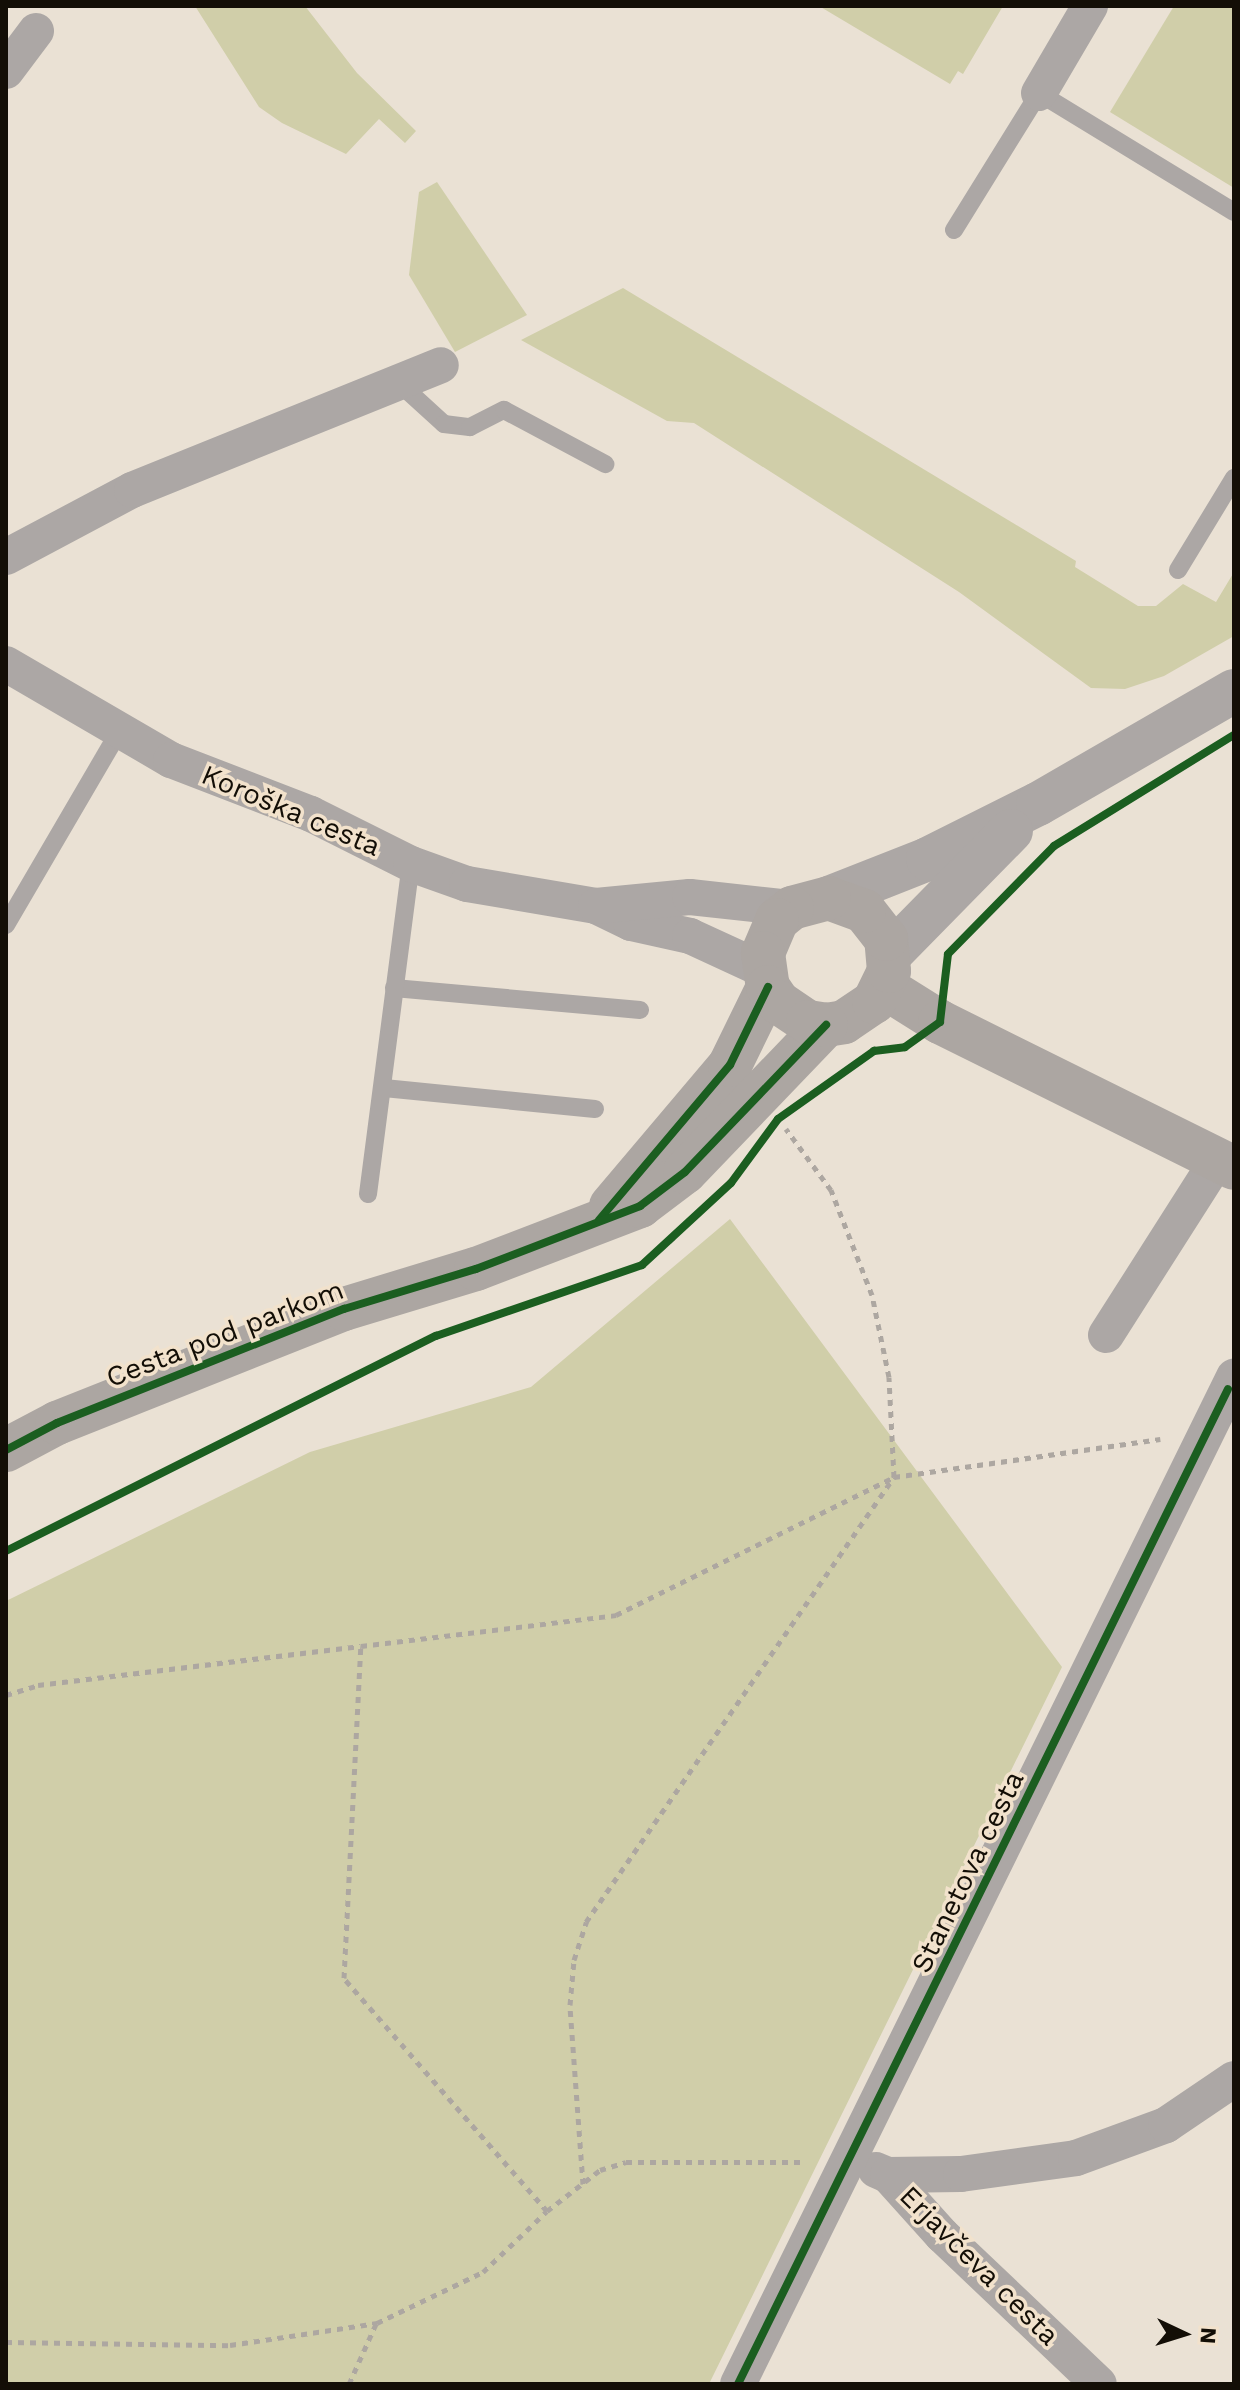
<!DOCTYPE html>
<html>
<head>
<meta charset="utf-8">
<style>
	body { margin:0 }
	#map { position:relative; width:1240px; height:2390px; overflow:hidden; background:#eae1d4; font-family:"Work Sans",sans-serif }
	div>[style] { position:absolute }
	.green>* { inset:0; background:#d0cea9 }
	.path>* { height:5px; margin-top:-2.5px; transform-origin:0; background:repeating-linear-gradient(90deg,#ada7a1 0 6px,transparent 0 12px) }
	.service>* { height:18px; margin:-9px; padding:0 9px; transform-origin:9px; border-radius:9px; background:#aca7a5 }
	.minor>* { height:36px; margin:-18px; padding:0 18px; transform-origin:18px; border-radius:18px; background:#aca7a5 }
	.tertiary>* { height:44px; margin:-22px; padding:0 22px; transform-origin:22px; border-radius:22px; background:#aca7a5 }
	.secondary>* { height:44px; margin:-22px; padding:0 22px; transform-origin:22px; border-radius:22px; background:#aca6a2 }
	.cycleway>* { height:8px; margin:-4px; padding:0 4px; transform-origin:4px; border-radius:4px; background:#1b5e20 }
	span { translate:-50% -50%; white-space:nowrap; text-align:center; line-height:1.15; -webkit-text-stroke:7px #f2e2cc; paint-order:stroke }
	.street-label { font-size:28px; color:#130e06 }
	.frame { position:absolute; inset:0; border:8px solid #130e06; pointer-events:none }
	.north { position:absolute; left:1144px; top:2294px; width:80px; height:80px; -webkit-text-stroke:6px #f2e2cc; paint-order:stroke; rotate:94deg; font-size:22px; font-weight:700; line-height:32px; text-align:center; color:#130e06 }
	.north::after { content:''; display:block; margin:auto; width:28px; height:36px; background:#130e06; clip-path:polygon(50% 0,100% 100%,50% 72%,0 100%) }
</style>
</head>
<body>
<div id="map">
	<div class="green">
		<i style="clip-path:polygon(195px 6px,305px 6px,357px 73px,416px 131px,405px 143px,379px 119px,346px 154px,282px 123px,259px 107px)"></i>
		<i style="clip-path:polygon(819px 6px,1003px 6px,963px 74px,958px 71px,950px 84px)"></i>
		<i style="clip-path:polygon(1174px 6px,1234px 6px,1234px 188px,1110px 112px)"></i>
		<i style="clip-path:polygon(437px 182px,527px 315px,455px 352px,409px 275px,419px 192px)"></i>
		<i style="clip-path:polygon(623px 288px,1076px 561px,1075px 567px,1138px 606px,1156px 606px,1183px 584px,1216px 602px,1234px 572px,1234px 636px,1164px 676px,1125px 689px,1091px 688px,959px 592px,694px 423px,667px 421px,521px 340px)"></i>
		<i style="clip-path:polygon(730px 1219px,1062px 1667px,709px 2384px,6px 2384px,6px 1601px,310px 1452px,531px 1387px)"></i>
	</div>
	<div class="path">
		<i style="left:6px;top:1551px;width:481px;rotate:-26.6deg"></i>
		<i style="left:436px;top:1336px;width:218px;rotate:-19deg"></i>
		<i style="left:642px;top:1265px;width:48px;rotate:-40.7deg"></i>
		<i style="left:6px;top:1695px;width:34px;rotate:-17deg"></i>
		<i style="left:38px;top:1685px;width:325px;rotate:-6.9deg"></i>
		<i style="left:583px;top:2184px;width:179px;rotate:-94.2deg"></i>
		<i style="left:570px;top:2005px;width:45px;rotate:-84.9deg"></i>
		<i style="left:574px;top:1960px;width:40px;rotate:-72deg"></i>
		<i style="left:586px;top:1922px;width:541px;rotate:-55.31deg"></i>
		<i style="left:894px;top:1477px;width:269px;rotate:-8.1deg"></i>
		<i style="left:547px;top:2211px;width:67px;rotate:-37.7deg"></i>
		<i style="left:600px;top:2170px;width:27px;rotate:-17deg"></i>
		<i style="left:626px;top:2162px;width:177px"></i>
		<i style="left:6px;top:2342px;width:224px;rotate:0.8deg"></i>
		<i style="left:230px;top:2345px;width:149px;rotate:-8.5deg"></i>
		<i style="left:377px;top:2323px;width:118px;rotate:-25.7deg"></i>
		<i style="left:483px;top:2272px;width:88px;rotate:-43.6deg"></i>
		<i style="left:547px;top:2211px;width:309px;rotate:-131.1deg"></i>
		<i style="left:344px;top:1978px;width:332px;rotate:-87.1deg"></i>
		<i style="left:361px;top:1646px;width:257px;rotate:-6.9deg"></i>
		<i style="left:616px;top:1615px;width:310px;rotate:-26.4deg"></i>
		<i style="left:894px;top:1477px;width:100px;rotate:-92.9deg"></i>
		<i style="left:889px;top:1377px;width:84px;rotate:-101.7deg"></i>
		<i style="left:872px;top:1295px;width:113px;rotate:-111.3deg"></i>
		<i style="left:831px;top:1190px;width:76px;rotate:-126.4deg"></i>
		<i style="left:349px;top:2384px;width:66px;rotate:-65.8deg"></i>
	</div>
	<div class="service">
		<i style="left:954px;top:230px;width:161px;rotate:-58.2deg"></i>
		<i style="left:1039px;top:93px;width:228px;rotate:31.4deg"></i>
		<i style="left:399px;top:383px;width:61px;rotate:42.3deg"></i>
		<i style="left:444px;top:424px;width:26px;rotate:7deg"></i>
		<i style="left:470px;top:427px;width:38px;rotate:-27deg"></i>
		<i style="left:504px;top:410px;width:115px;rotate:28.1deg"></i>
		<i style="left:1178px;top:570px;width:108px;rotate:-58.7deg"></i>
		<i style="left:6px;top:925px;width:226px;rotate:-59.7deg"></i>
		<i style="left:394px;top:988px;width:247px;rotate:5.1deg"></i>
		<i style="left:384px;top:1088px;width:212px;rotate:5.7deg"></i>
		<i style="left:368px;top:1194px;width:333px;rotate:-82.6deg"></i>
	</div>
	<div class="minor">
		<i style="left:6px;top:71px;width:50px;rotate:-53.1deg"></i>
		<i style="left:1039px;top:93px;width:101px;rotate:-59.6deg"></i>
		<i style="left:6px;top:557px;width:143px;rotate:-28deg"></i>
		<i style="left:132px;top:490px;width:333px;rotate:-22deg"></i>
		<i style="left:6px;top:664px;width:191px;rotate:30.2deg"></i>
		<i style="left:171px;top:760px;width:150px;rotate:21.1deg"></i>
		<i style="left:311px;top:814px;width:112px;rotate:26.6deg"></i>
		<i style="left:411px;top:864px;width:59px;rotate:19.7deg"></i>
		<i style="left:467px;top:884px;width:131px;rotate:9.7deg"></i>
		<i style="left:596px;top:906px;width:39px;rotate:26deg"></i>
		<i style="left:631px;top:923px;width:60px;rotate:12.4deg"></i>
		<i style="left:690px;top:936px;width:81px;rotate:24.7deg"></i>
		<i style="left:596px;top:906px;width:94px;rotate:-5.5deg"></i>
		<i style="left:690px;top:897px;width:103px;rotate:6.2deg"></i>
		<i style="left:1106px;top:1335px;width:209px;rotate:-57.5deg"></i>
		<i style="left:876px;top:2170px;width:13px;rotate:23deg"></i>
		<i style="left:888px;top:2175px;width:81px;rotate:48deg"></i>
		<i style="left:942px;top:2235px;width:216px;rotate:43.5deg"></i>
		<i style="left:888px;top:2175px;width:73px;rotate:-0.8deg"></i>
		<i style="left:961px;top:2174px;width:116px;rotate:-7.9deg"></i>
		<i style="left:1076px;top:2158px;width:96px;rotate:-20.1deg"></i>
		<i style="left:1166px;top:2125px;width:82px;rotate:-34.1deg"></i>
		<i style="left:738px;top:2384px;width:1123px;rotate:-63.78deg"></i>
	</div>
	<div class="tertiary">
		<i style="left:829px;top:898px;width:106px;rotate:-21.5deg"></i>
		<i style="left:928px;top:859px;width:123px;rotate:-26.6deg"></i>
		<i style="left:1038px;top:804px;width:226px;rotate:-30deg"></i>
		<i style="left:889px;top:955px;width:174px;rotate:-45.5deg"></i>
	</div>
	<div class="secondary">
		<i style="left:884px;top:987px;width:66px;rotate:32deg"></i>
		<i style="left:940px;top:1022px;width:328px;rotate:26.4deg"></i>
		<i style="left:611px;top:1206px;width:185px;rotate:-49.8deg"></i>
		<i style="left:730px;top:1065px;width:87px;rotate:-64deg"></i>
		<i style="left:6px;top:1450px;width:58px;rotate:-27.9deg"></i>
		<i style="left:57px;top:1423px;width:309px;rotate:-21.7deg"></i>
		<i style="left:344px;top:1309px;width:138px;rotate:-16.9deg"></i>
		<i style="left:476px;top:1269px;width:176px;rotate:-21deg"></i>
		<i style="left:640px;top:1206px;width:56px;rotate:-37.1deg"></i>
		<i style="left:685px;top:1172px;width:204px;rotate:-46.2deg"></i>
		<i style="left:826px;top:1025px;width:18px;rotate:-9deg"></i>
		<i style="left:844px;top:1022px;width:36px;rotate:-34deg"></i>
		<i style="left:874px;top:1002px;width:34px;rotate:-64deg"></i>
		<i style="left:889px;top:971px;width:32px;rotate:-95deg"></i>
		<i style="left:886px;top:939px;width:36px;rotate:-128deg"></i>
		<i style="left:864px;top:911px;width:37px;rotate:-160deg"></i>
		<i style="left:829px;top:898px;width:38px;rotate:165deg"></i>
		<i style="left:792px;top:908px;width:19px;rotate:141deg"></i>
		<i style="left:777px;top:920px;width:36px;rotate:113deg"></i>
		<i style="left:763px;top:953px;width:34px;rotate:82deg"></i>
		<i style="left:768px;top:987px;width:18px;rotate:56deg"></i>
		<i style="left:778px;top:1002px;width:36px;rotate:34deg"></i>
		<i style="left:808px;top:1022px;width:18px;rotate:9deg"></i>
	</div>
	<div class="cycleway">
		<i style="left:599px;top:1220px;width:203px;rotate:-49.8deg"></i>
		<i style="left:730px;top:1065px;width:87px;rotate:-64deg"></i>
		<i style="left:6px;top:1450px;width:58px;rotate:-27.9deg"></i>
		<i style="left:57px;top:1423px;width:309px;rotate:-21.7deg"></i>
		<i style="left:344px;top:1309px;width:138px;rotate:-16.9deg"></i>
		<i style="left:476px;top:1269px;width:176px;rotate:-21deg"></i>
		<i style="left:640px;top:1206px;width:56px;rotate:-37.1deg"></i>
		<i style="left:685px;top:1172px;width:204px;rotate:-46.2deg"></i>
		<i style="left:6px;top:1551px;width:481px;rotate:-26.6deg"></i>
		<i style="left:436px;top:1336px;width:218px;rotate:-19deg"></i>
		<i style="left:642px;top:1265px;width:121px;rotate:-42.7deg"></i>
		<i style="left:731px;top:1183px;width:79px;rotate:-53.7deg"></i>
		<i style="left:778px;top:1119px;width:118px;rotate:-35.3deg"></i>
		<i style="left:874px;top:1051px;width:31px;rotate:-7deg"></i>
		<i style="left:905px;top:1047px;width:43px;rotate:-35.5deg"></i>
		<i style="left:940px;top:1022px;width:68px;rotate:-83.3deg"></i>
		<i style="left:948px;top:954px;width:151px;rotate:-45.5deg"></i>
		<i style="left:1054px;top:846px;width:211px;rotate:-31.7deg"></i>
		<i style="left:738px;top:2384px;width:1109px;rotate:-63.78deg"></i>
	</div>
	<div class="street-label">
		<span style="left:291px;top:811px;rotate:23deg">Koroška cesta</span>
		<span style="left:225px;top:1334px;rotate:-21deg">Cesta pod parkom</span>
		<span style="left:968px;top:1872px;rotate:-64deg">Stanetova cesta</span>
		<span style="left:979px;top:2266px;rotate:45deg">Erjavčeva cesta</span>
	</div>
	<div class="frame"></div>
	<div class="north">N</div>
</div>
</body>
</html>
